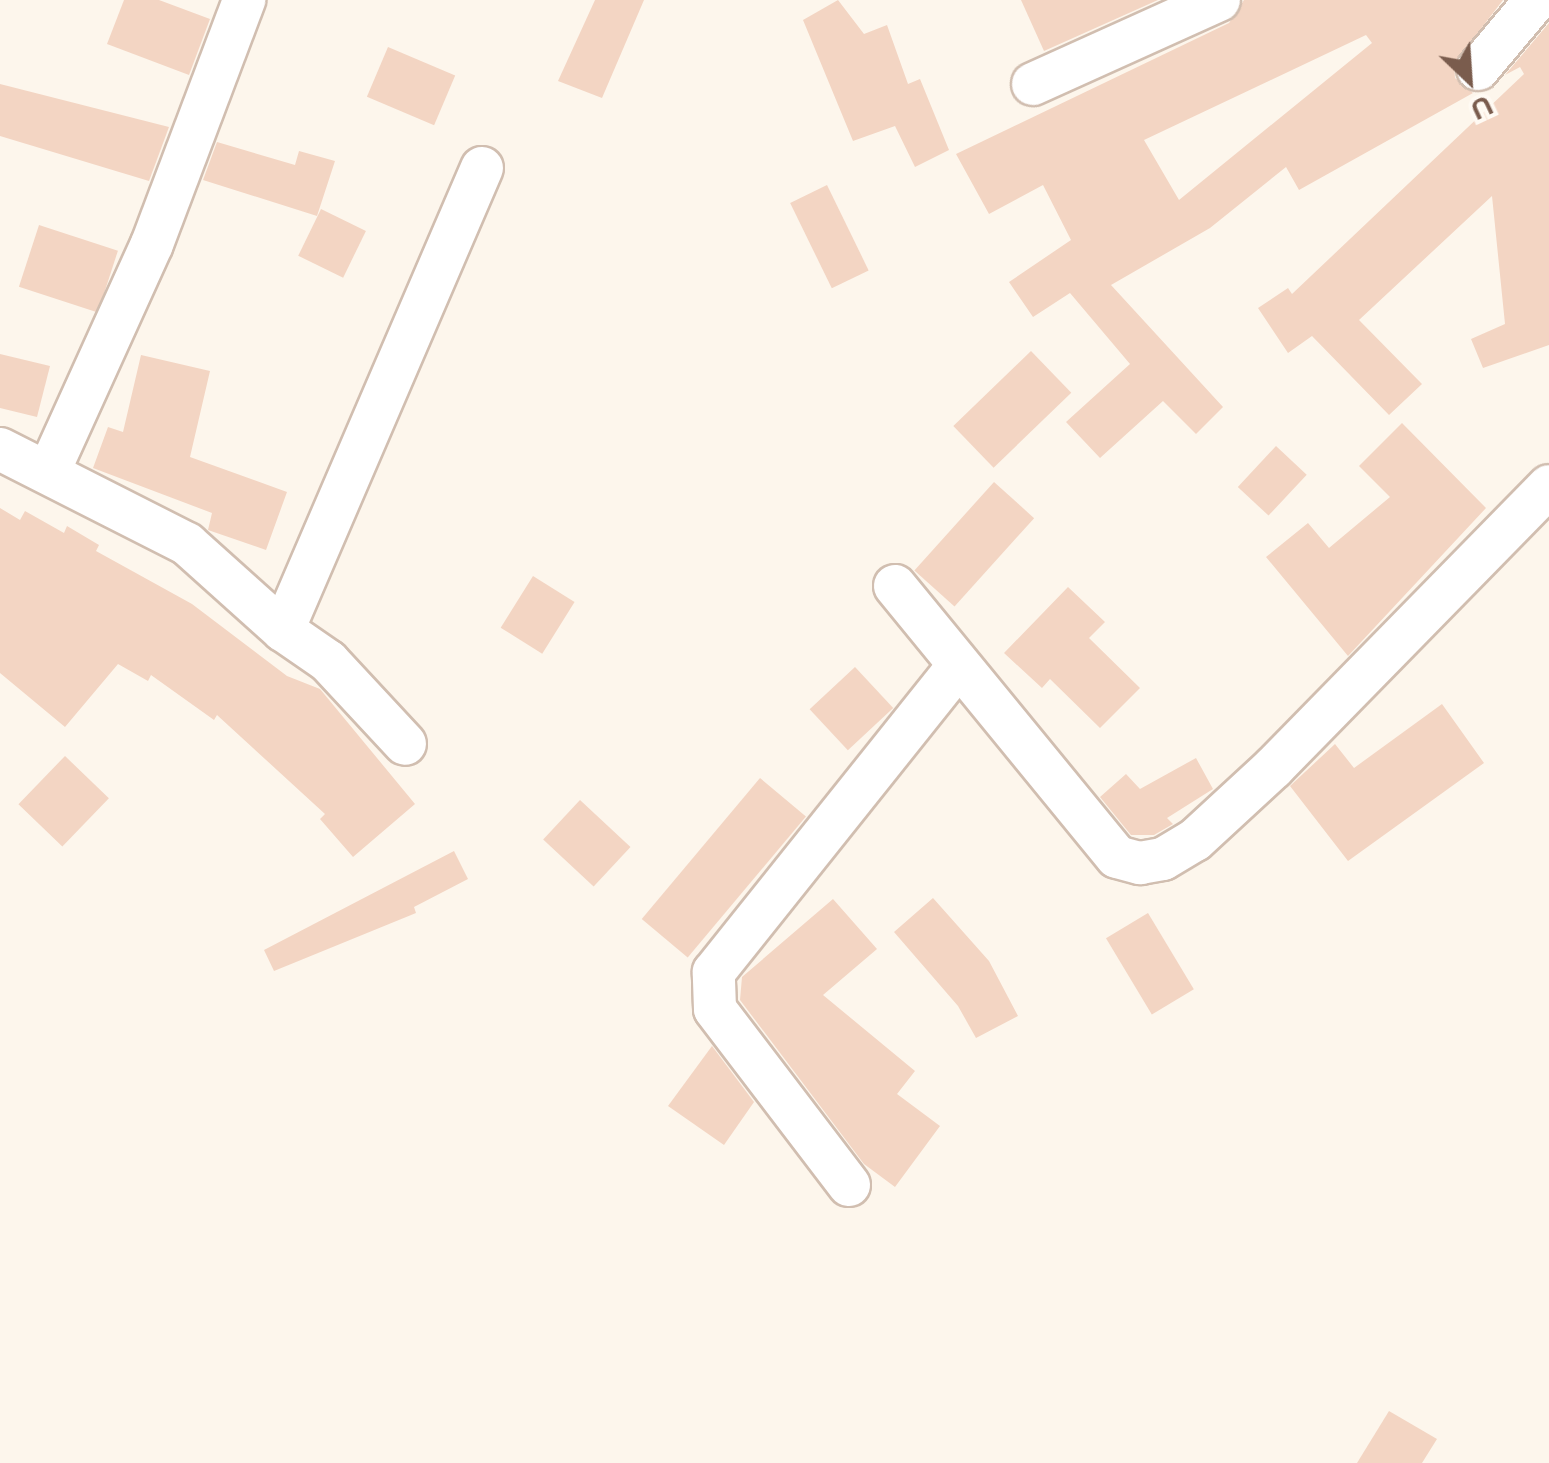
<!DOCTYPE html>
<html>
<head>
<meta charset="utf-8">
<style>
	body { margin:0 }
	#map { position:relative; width:1549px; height:1463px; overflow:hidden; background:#fdf6ec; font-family:Arial,sans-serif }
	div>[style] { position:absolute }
	.building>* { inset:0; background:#f3d5c3; transform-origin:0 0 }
	.roads { filter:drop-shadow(2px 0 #d1beb0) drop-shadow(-2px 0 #d1beb0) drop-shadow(0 2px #d1beb0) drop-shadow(0 -2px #d1beb0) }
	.minor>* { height:42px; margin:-21px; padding:0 21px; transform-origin:21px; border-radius:21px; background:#fff }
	span { translate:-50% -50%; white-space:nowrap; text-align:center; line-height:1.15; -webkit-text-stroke:8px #fffaf3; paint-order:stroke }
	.north { position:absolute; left:1419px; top:30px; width:100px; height:100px; -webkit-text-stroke:8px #fffaf3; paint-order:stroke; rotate:155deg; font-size:28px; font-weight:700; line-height:40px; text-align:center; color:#7a5c4d }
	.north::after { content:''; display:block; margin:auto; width:35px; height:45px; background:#7a5c4d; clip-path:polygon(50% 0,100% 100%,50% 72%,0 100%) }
</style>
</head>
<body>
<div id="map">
	<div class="building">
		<i style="clip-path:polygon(124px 0,159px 0,210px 19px,189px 75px,107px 44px)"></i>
		<i style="clip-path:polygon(595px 0,644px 0,602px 98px,558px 81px)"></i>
		<i style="clip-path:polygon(838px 0,864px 34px,887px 25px,908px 84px,920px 79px,949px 150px,915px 167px,895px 126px,853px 141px,803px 20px)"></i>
		<i style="clip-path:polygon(1021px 0,1158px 0,1044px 51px)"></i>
		<i style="clip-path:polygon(evenodd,1244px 0,1503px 0,1454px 64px,1455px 78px,1473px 93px,1299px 190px,1286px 167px,1210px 228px,1111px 285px,1223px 407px,1196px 434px,1163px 401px,1100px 458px,1066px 422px,1130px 364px,1070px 293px,1033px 317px,1009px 282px,1071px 240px,1043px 185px,989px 214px,956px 154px,1229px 23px,1244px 0,1366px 35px,1372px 43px,1179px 200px,1144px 140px,1366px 35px)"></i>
		<i style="clip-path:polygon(1549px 23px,1549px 345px,1483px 368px,1471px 339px,1505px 324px,1492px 196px,1359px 320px,1422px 384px,1389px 415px,1312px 336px,1288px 353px,1258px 308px,1288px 288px,1292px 294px,1524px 74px,1520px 67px,1505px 75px)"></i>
		<i style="left:388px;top:47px;width:73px;height:54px;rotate:23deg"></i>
		<i style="clip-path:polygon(0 84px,169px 127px,149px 181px,0 136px)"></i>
		<i style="clip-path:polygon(217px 142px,295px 165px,299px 151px,335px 161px,317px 216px,203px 180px)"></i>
		<i style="left:827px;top:185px;width:95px;height:41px;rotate:64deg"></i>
		<i style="left:321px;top:209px;width:50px;height:52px;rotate:26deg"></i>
		<i style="left:39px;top:225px;width:83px;height:65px;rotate:18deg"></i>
		<i style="left:1031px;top:351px;width:58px;height:108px;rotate:46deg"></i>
		<i style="clip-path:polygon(0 354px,50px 366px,37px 417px,0 408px)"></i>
		<i style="clip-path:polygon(141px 355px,210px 371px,190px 457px,287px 492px,266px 550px,208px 530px,212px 513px,93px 468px,108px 427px,123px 432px)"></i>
		<i style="clip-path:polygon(1402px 423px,1486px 508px,1348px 656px,1266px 557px,1308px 523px,1329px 548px,1390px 497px,1359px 466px)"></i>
		<i style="left:1276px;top:446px;width:42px;height:56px;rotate:43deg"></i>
		<i style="left:994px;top:482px;width:54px;height:119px;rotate:42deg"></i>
		<i style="clip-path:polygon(0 508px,20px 520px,25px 511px,64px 533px,67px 526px,99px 545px,96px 551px,192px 604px,287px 676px,320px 689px,415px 804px,353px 857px,320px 819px,325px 814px,217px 715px,214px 720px,151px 675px,148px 681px,118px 664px,65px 727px,0 673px)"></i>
		<i style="left:533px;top:576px;width:49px;height:61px;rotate:32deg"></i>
		<i style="clip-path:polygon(1068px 587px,1105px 622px,1089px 638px,1140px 688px,1100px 728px,1050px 679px,1042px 688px,1004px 653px)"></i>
		<i style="left:855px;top:667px;width:56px;height:62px;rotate:47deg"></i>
		<i style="clip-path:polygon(1442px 704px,1484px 763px,1348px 861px,1290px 786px,1335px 744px,1354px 768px)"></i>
		<i style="left:65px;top:756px;width:61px;height:67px;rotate:44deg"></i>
		<i style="clip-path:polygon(1196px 758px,1213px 789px,1167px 818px,1173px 824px,1154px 835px,1131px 835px,1100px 797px,1126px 774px,1140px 789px)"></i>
		<i style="left:760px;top:778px;width:60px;height:184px;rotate:40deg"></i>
		<i style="left:580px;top:800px;width:69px;height:54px;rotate:43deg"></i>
		<i style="clip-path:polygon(454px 851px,468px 879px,414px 907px,416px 913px,274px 971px,264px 950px)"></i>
		<i style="clip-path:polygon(933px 898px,989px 961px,1018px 1016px,976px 1038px,958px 1006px,894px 932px)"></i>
		<i style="clip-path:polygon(833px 899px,877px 949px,823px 995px,915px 1071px,897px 1094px,940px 1126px,895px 1187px,864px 1164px,740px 1000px,742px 977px)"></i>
		<i style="left:1148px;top:913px;width:89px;height:49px;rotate:59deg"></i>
		<i style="clip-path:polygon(712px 1046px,754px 1102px,724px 1145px,668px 1106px)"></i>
		<i style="clip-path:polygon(1389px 1411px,1437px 1439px,1422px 1463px,1357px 1463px)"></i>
	</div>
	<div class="roads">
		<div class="minor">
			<i style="left:1478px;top:69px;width:90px;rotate:-50deg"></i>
			<i style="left:1033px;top:84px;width:204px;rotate:-24.3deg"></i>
			<i style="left:0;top:449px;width:210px;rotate:26.9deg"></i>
			<i style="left:187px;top:544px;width:129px;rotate:41.9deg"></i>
			<i style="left:283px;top:630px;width:503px;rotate:-66.7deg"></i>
			<i style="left:49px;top:471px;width:249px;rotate:-65.6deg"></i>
			<i style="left:152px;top:244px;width:261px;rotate:-69.3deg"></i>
			<i style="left:895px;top:586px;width:350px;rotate:50.7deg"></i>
			<i style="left:1117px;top:857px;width:24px;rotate:15deg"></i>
			<i style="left:1140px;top:863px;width:23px;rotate:-10deg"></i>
			<i style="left:1163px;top:859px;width:37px;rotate:-31deg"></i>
			<i style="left:1195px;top:840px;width:108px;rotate:-42.7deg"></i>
			<i style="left:1274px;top:767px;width:393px;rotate:-45.6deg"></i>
			<i style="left:283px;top:630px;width:55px;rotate:34.6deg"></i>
			<i style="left:328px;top:661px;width:113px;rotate:47.1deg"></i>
			<i style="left:849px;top:1185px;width:221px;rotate:-127.3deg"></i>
			<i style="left:715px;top:1009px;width:37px;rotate:-92deg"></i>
			<i style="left:714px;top:972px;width:391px;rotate:-51.4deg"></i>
		</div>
	</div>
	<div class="north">U</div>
</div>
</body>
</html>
